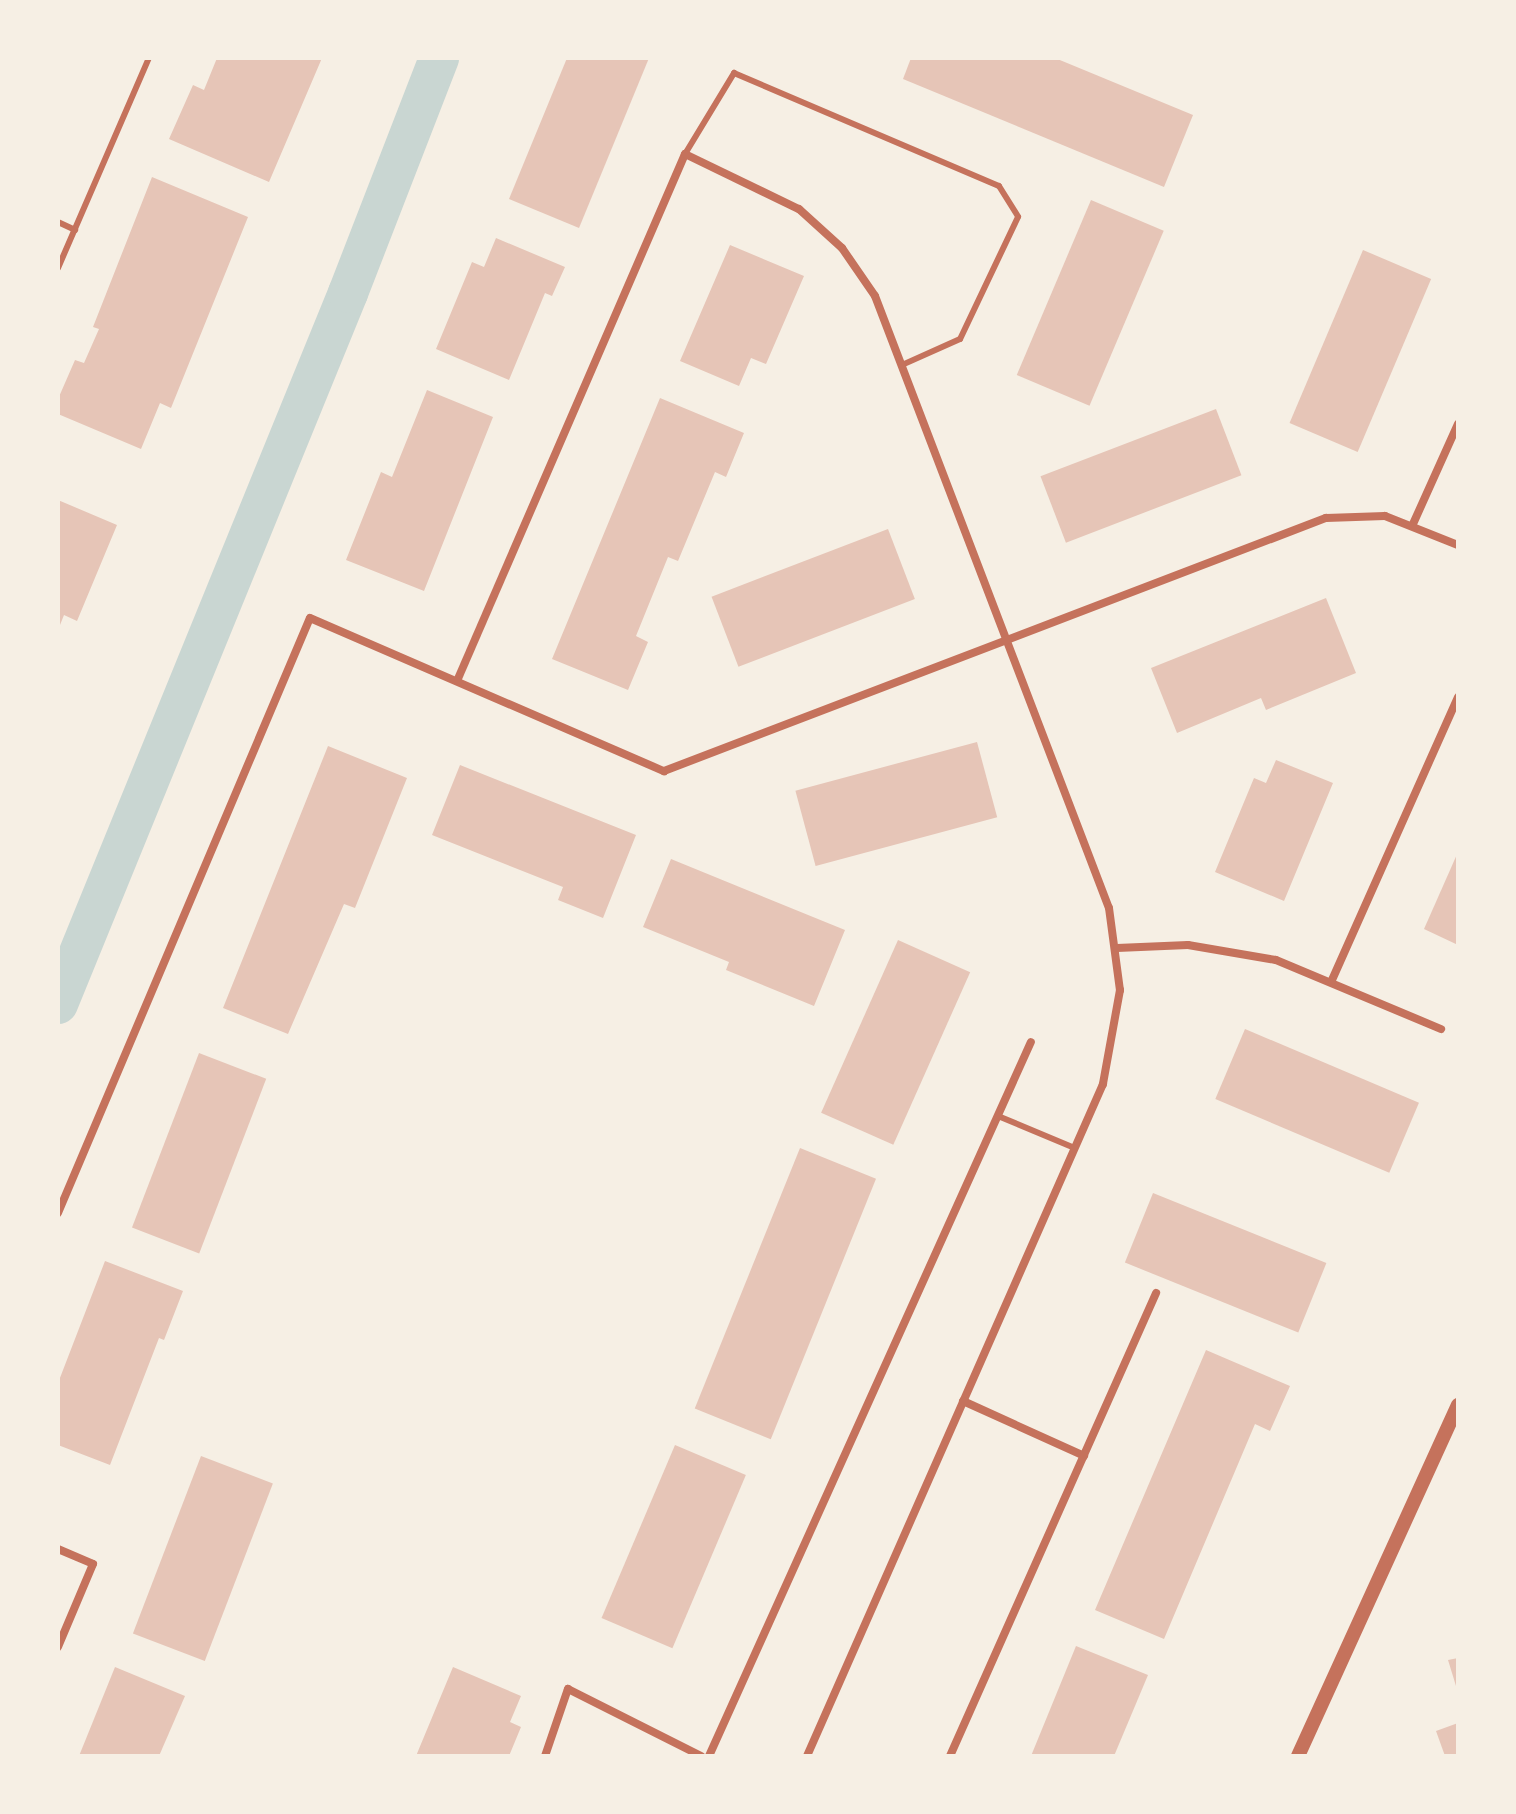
<!DOCTYPE html>
<html>
<head>
<meta charset="utf-8">
<style>
	body { margin:0 }
	#map { position:relative; width:1516px; height:1814px; overflow:hidden; background:#f6efe4; font-family:"Archivo Narrow",sans-serif }
	div>[style] { position:absolute }
	.canal>* { height:40px; margin:-20px; padding:0 20px; transform-origin:20px; border-radius:20px; background:#c9d6d2 }
	.building>* { inset:0; background:#e6c5b7; transform-origin:0 0 }
	.service>* { height:6px; margin:-3px; padding:0 3px; transform-origin:3px; border-radius:3px; background:#c5725c }
	.minor>* { height:8px; margin:-4px; padding:0 4px; transform-origin:4px; border-radius:4px; background:#c5725c }
	.tertiary>* { height:14px; margin:-7px; padding:0 7px; transform-origin:7px; border-radius:7px; background:#c5725c }
	span { translate:-50% -50%; white-space:nowrap; text-align:center; line-height:1.15; -webkit-text-stroke:6px #f6efe4; paint-order:stroke }
	.frame { position:absolute; inset:0; border:60px solid #f6efe4; pointer-events:none }
</style>
</head>
<body>
<div id="map">
	<div class="canal">
		<i style="left:58px;top:1004px;width:768px;rotate:-67.81deg"></i>
		<i style="left:348px;top:293px;width:252px;rotate:-68.8deg"></i>
	</div>
	<div class="building">
		<i style="clip-path:polygon(217px 58px,322px 58px,269px 182px,169px 139px,193px 85px,204px 90px)"></i>
		<i style="clip-path:polygon(567px 58px,649px 58px,579px 228px,509px 199px)"></i>
		<i style="clip-path:polygon(911px 58px,1055px 58px,1193px 115px,1164px 187px,903px 79px)"></i>
		<i style="clip-path:polygon(152px 177px,248px 217px,171px 408px,160px 403px,141px 449px,58px 414px,58px 399px,75px 360px,84px 363px,99px 329px,93px 327px)"></i>
		<i style="left:1091px;top:200px;width:79px;height:190px;rotate:23deg"></i>
		<i style="clip-path:polygon(496px 238px,565px 267px,552px 296px,545px 293px,509px 380px,436px 349px,472px 262px,484px 267px)"></i>
		<i style="clip-path:polygon(730px 245px,804px 276px,766px 364px,751px 358px,739px 386px,680px 361px)"></i>
		<i style="left:1363px;top:250px;width:74px;height:188px;rotate:23deg"></i>
		<i style="clip-path:polygon(427px 390px,493px 417px,424px 591px,346px 560px,381px 472px,392px 477px)"></i>
		<i style="clip-path:polygon(660px 398px,744px 433px,726px 477px,715px 472px,678px 561px,668px 557px,636px 636px,648px 642px,628px 690px,552px 659px)"></i>
		<i style="left:1216px;top:409px;width:71px;height:188px;rotate:69deg"></i>
		<i style="clip-path:polygon(58px 500px,117px 525px,77px 621px,64px 615px,58px 630px)"></i>
		<i style="left:888px;top:529px;width:75px;height:189px;rotate:69deg"></i>
		<i style="clip-path:polygon(1326px 598px,1356px 673px,1266px 710px,1261px 698px,1177px 733px,1151px 668px)"></i>
		<i style="left:977px;top:742px;width:78px;height:188px;rotate:75deg"></i>
		<i style="clip-path:polygon(328px 746px,407px 778px,355px 908px,344px 904px,288px 1034px,223px 1008px)"></i>
		<i style="clip-path:polygon(1276px 760px,1333px 783px,1284px 901px,1215px 872px,1254px 778px,1266px 783px)"></i>
		<i style="clip-path:polygon(460px 765px,636px 835px,603px 918px,558px 900px,563px 887px,432px 835px)"></i>
		<i style="clip-path:polygon(1458px 852px,1458px 945px,1424px 929px)"></i>
		<i style="clip-path:polygon(671px 859px,845px 930px,814px 1006px,726px 970px,729px 962px,643px 927px)"></i>
		<i style="left:898px;top:940px;width:79px;height:189px;rotate:24deg"></i>
		<i style="left:1245px;top:1029px;width:189px;height:76px;rotate:23deg"></i>
		<i style="left:199px;top:1053px;width:72px;height:187px;rotate:21deg"></i>
		<i style="left:800px;top:1148px;width:82px;height:281px;rotate:22deg"></i>
		<i style="left:1153px;top:1193px;width:187px;height:75px;rotate:22deg"></i>
		<i style="clip-path:polygon(105px 1261px,183px 1291px,164px 1340px,159px 1338px,110px 1465px,58px 1445px,58px 1383px)"></i>
		<i style="clip-path:polygon(1206px 1350px,1290px 1386px,1270px 1431px,1255px 1424px,1164px 1639px,1095px 1610px)"></i>
		<i style="left:675px;top:1445px;width:77px;height:188px;rotate:23deg"></i>
		<i style="left:201px;top:1456px;width:77px;height:190px;rotate:21deg"></i>
		<i style="clip-path:polygon(1076px 1646px,1148px 1675px,1114px 1756px,1031px 1756px)"></i>
		<i style="clip-path:polygon(1458px 1658px,1458px 1685px,1456px 1686px,1448px 1660px)"></i>
		<i style="clip-path:polygon(115px 1667px,185px 1696px,159px 1756px,79px 1756px)"></i>
		<i style="clip-path:polygon(453px 1667px,521px 1696px,510px 1722px,521px 1727px,509px 1756px,416px 1756px)"></i>
		<i style="clip-path:polygon(1458px 1723px,1458px 1756px,1445px 1756px,1436px 1731px)"></i>
	</div>
	<div class="service">
		<i style="left:685px;top:154px;width:95px;rotate:-58.8deg"></i>
		<i style="left:734px;top:73px;width:288px;rotate:23.1deg"></i>
		<i style="left:999px;top:186px;width:36px;rotate:58deg"></i>
		<i style="left:1018px;top:217px;width:135px;rotate:115.4deg"></i>
		<i style="left:960px;top:339px;width:64px;rotate:155.9deg"></i>
		<i style="left:58px;top:222px;width:19px;rotate:25deg"></i>
		<i style="left:58px;top:268px;width:229px;rotate:-66.6deg"></i>
		<i style="left:998px;top:1116px;width:83px;rotate:22.6deg"></i>
	</div>
	<div class="minor">
		<i style="left:1413px;top:524px;width:110px;rotate:-65.8deg"></i>
		<i style="left:457px;top:681px;width:574px;rotate:-66.6deg"></i>
		<i style="left:685px;top:154px;width:127px;rotate:25.8deg"></i>
		<i style="left:799px;top:209px;width:58px;rotate:42.2deg"></i>
		<i style="left:842px;top:248px;width:58px;rotate:55.5deg"></i>
		<i style="left:875px;top:296px;width:655px;rotate:69.08deg"></i>
		<i style="left:1109px;top:908px;width:83px;rotate:82.4deg"></i>
		<i style="left:1120px;top:990px;width:96px;rotate:100.3deg"></i>
		<i style="left:1103px;top:1084px;width:734px;rotate:113.77deg"></i>
		<i style="left:1117px;top:948px;width:71px;rotate:-2.4deg"></i>
		<i style="left:1188px;top:945px;width:89px;rotate:9.7deg"></i>
		<i style="left:1276px;top:960px;width:179px;rotate:22.7deg"></i>
		<i style="left:1332px;top:980px;width:310px;rotate:-66deg"></i>
		<i style="left:58px;top:1213px;width:646px;rotate:-67.05deg"></i>
		<i style="left:310px;top:618px;width:386px;rotate:23.4deg"></i>
		<i style="left:664px;top:771px;width:709px;rotate:-20.92deg"></i>
		<i style="left:1326px;top:518px;width:59px;rotate:-1.9deg"></i>
		<i style="left:1385px;top:516px;width:79px;rotate:21.7deg"></i>
		<i style="left:963px;top:1401px;width:133px;rotate:24.4deg"></i>
		<i style="left:58px;top:1549px;width:38px;rotate:23deg"></i>
		<i style="left:93px;top:1564px;width:90px;rotate:112.9deg"></i>
		<i style="left:545px;top:1756px;width:71px;rotate:-71.1deg"></i>
		<i style="left:568px;top:1689px;width:149px;rotate:26.7deg"></i>
		<i style="left:709px;top:1756px;width:783px;rotate:-65.73deg"></i>
		<i style="left:950px;top:1756px;width:507px;rotate:-66.01deg"></i>
	</div>
	<div class="tertiary">
		<i style="left:1298px;top:1756px;width:386px;rotate:-65.5deg"></i>
	</div>
	<div class="frame"></div>
</div>
</body>
</html>
